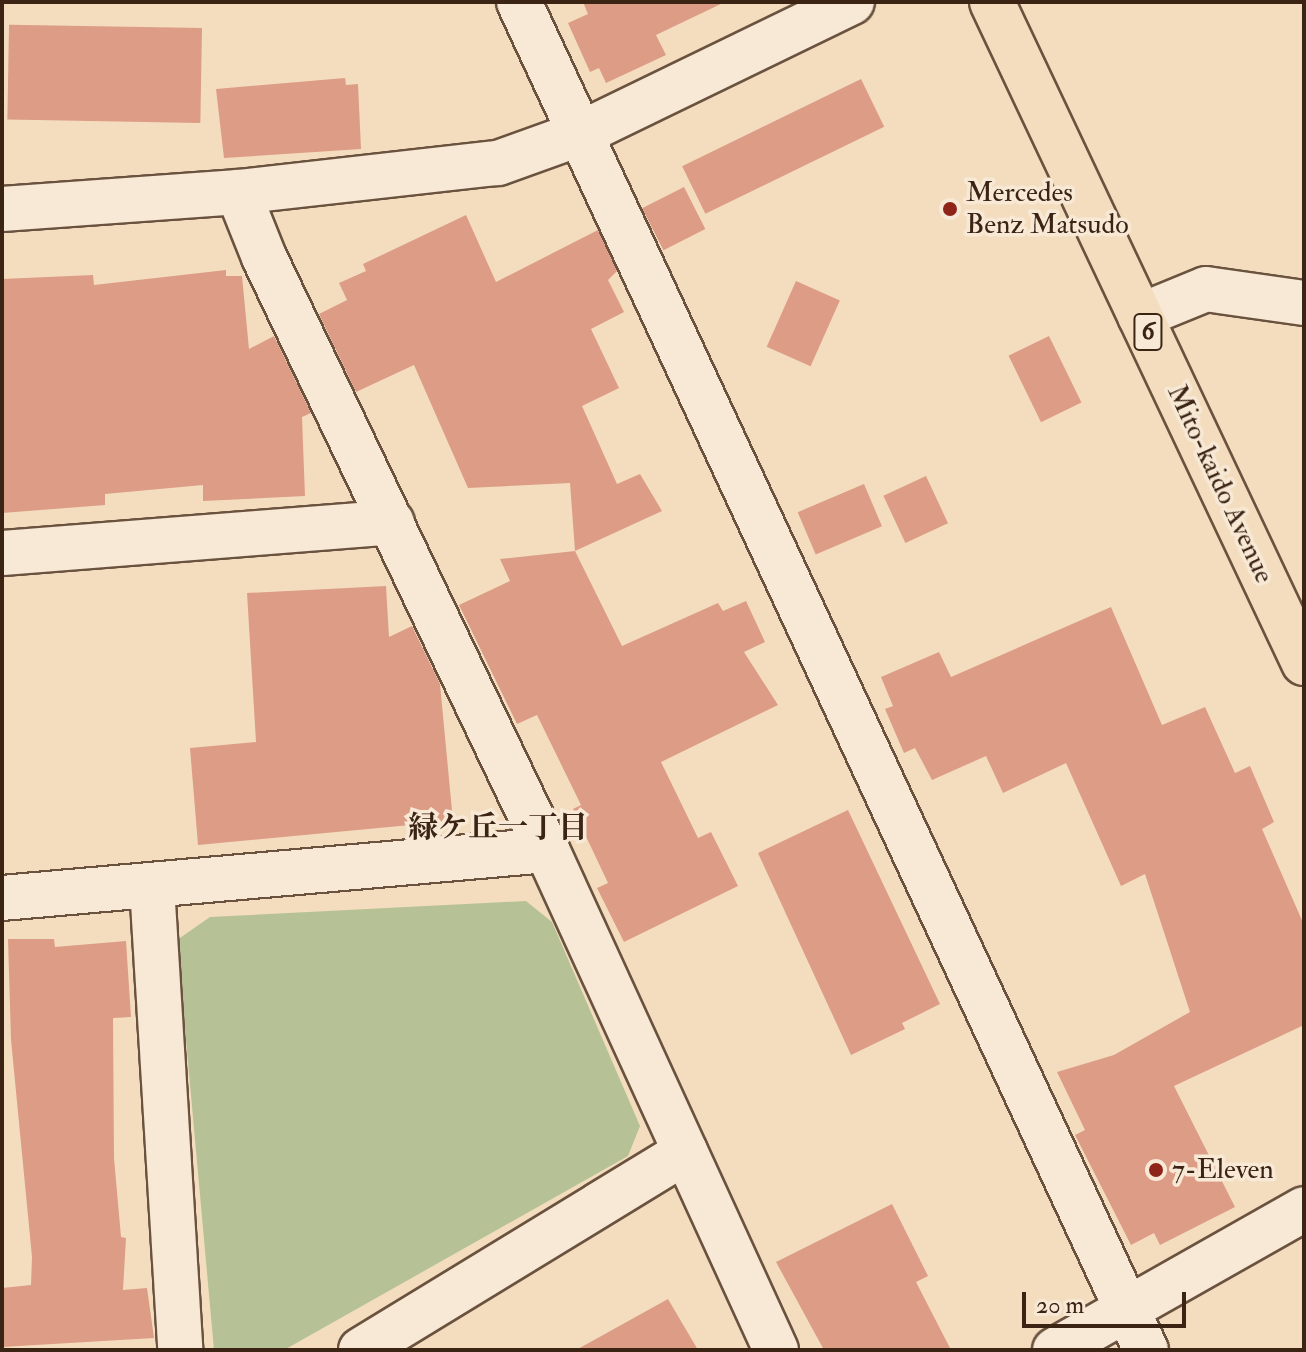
<!DOCTYPE html>
<html>
<head>
<meta charset="utf-8">
<style>
	body { margin:0 }
	#map { position:relative; width:1306px; height:1352px; overflow:hidden; background:#f3ddbe; font-family:"IM FELL Double Pica","Noto Serif JP",serif }
	div>[style] { position:absolute }
	.green>* { inset:0; background:#b6c295 }
	.building>* { inset:0; background:#dd9c86; transform-origin:0 0 }
	.roads { filter:drop-shadow(2px 0 #6a523f) drop-shadow(-2px 0 #6a523f) drop-shadow(0 2px #6a523f) drop-shadow(0 -2px #6a523f) }
	.minor>* { height:44px; margin:-22px; padding:0 22px; transform-origin:22px; border-radius:22px; background:#f7e9d5 }
	.highway>* { height:44px; margin:-22px; padding:0 22px; transform-origin:22px; border-radius:22px; background:#f3ddbe }
	.dots>* { width:22px; height:22px; translate:-50% -50%; box-sizing:border-box; border:4px solid #f7e9d5; border-radius:50% }
	span { translate:-50% -50%; white-space:nowrap; text-align:center; line-height:1.15; -webkit-text-stroke:7px #f7e9d5; paint-order:stroke }
	.shield-label span { padding:2px 6px; background:#f7e9d5; border:2px solid; border-radius:6px; -webkit-text-stroke-width:0 }
	.shield-label { font-size:26px; color:#3c2415; font-weight:700 }
	.poi-label { font-size:28px; color:#3c2415 }
	.left { translate:0 -50%; text-align:left }
	.street-label { font-size:28px; color:#3c2415 }
	.neighbourhood-label { font-size:30px; color:#3c2415; font-weight:700 }
	.frame { position:absolute; inset:0; border:4px solid #3c2415; pointer-events:none }
	.scale { position:absolute; left:1022px; top:1292px; width:164px; height:36px; box-sizing:border-box; border:4px solid #3c2415; border-top:0; padding-left:10px; font-size:24px; line-height:28px; white-space:nowrap; color:#3c2415; -webkit-text-stroke:6px #f7e9d5; paint-order:stroke }
</style>
</head>
<body>
<div id="map">
	<div class="green">
		<i style="clip-path:polygon(526px 901px,552px 922px,640px 1126px,628px 1156px,284px 1350px,214px 1350px,177px 940px,210px 917px)"></i>
	</div>
	<div class="building">
		<i style="clip-path:polygon(583px 2px,725px 2px,656px 35px,666px 55px,606px 83px,599px 68px,590px 72px,568px 23px,588px 14px)"></i>
		<i style="left:202px;top:28px;width:95px;height:193px;rotate:91deg"></i>
		<i style="clip-path:polygon(345px 78px,346px 85px,358px 84px,361px 149px,224px 158px,216px 89px)"></i>
		<i style="left:861px;top:79px;width:53px;height:199px;rotate:64deg"></i>
		<i style="left:684px;top:187px;width:47px;height:47px;rotate:63deg"></i>
		<i style="clip-path:polygon(466px 215px,496px 282px,598px 230px,617px 271px,608px 280px,624px 312px,591px 329px,619px 388px,582px 406px,617px 484px,640px 474px,662px 511px,575px 551px,622px 646px,718px 603px,723px 611px,746px 601px,765px 642px,744px 652px,778px 705px,661px 762px,698px 838px,711px 832px,738px 886px,624px 942px,597px 888px,608px 883px,573px 809px,581px 805px,537px 715px,517px 724px,459px 605px,510px 581px,500px 559px,575px 551px,570px 483px,468px 488px,414px 365px,356px 392px,319px 314px,347px 300px,339px 283px,366px 271px,363px 264px)"></i>
		<i style="clip-path:polygon(226px 270px,226px 276px,242px 276px,249px 349px,274px 336px,311px 413px,302px 417px,305px 496px,203px 501px,203px 485px,105px 494px,105px 505px,2px 513px,2px 279px,93px 275px,94px 285px)"></i>
		<i style="left:796px;top:281px;width:48px;height:72px;rotate:24deg"></i>
		<i style="left:1049px;top:336px;width:74px;height:45px;rotate:64deg"></i>
		<i style="left:926px;top:476px;width:52px;height:47px;rotate:65deg"></i>
		<i style="left:864px;top:484px;width:46px;height:72px;rotate:67deg"></i>
		<i style="clip-path:polygon(386px 586px,389px 637px,412px 626px,440px 684px,453px 821px,198px 845px,190px 748px,256px 742px,247px 593px)"></i>
		<i style="clip-path:polygon(1111px 607px,1162px 725px,1205px 707px,1235px 773px,1250px 766px,1274px 822px,1262px 829px,1304px 925px,1304px 1025px,1174px 1086px,1235px 1207px,1160px 1245px,1154px 1233px,1131px 1245px,1075px 1135px,1085px 1130px,1057px 1072px,1114px 1055px,1190px 1012px,1145px 874px,1121px 886px,1066px 763px,1003px 793px,986px 756px,932px 780px,915px 748px,904px 753px,885px 709px,893px 706px,881px 677px,939px 652px,951px 677px)"></i>
		<i style="clip-path:polygon(848px 810px,940px 1004px,902px 1023px,905px 1029px,851px 1055px,758px 853px)"></i>
		<i style="clip-path:polygon(8px 939px,54px 939px,55px 947px,126px 941px,131px 1017px,113px 1018px,114px 1158px,121px 1237px,126px 1238px,123px 1290px,147px 1288px,154px 1338px,2px 1347px,2px 1288px,31px 1285px,32px 1257px,11px 1040px)"></i>
		<i style="clip-path:polygon(892px 1204px,928px 1276px,916px 1282px,951px 1350px,824px 1350px,776px 1262px)"></i>
		<i style="clip-path:polygon(668px 1299px,698px 1350px,576px 1350px)"></i>
	</div>
	<div class="roads">
		<div class="minor">
			<i style="left:519px;top:2px;width:1487px;rotate:65.06deg"></i>
			<i style="left:238px;top:192px;width:70px;rotate:68.2deg"></i>
			<i style="left:264px;top:257px;width:657px;rotate:64.49deg"></i>
			<i style="left:547px;top:850px;width:550px;rotate:65.39deg"></i>
			<i style="left:2px;top:209px;width:237px;rotate:-4.1deg"></i>
			<i style="left:238px;top:192px;width:262px;rotate:-6.4deg"></i>
			<i style="left:498px;top:163px;width:89px;rotate:-19.7deg"></i>
			<i style="left:582px;top:133px;width:300px;rotate:-25.9deg"></i>
			<i style="left:1140px;top:316px;width:71px;rotate:-22.2deg"></i>
			<i style="left:1206px;top:289px;width:99px;rotate:8.1deg"></i>
			<i style="left:2px;top:553px;width:391px;rotate:-4.5deg"></i>
			<i style="left:152px;top:886px;width:465px;rotate:86.5deg"></i>
			<i style="left:2px;top:898px;width:547px;rotate:-5.03deg"></i>
			<i style="left:361px;top:1350px;width:380px;rotate:-31.4deg"></i>
			<i style="left:1055px;top:1350px;width:286px;rotate:-29.5deg"></i>
		</div>
		<div class="highway">
			<i style="left:992px;top:2px;width:731px;rotate:64.73deg"></i>
		</div>
	</div>
	<div class="dots">
		<i style="left:950px;top:209px;background:#8f2418"></i>
		<i style="left:1156px;top:1170px;background:#8f2418"></i>
	</div>
	<div class="shield-label">
		<span style="left:1148px;top:332px">6</span>
	</div>
	<div class="poi-label">
		<span class="left" style="left:966px;top:209px">Mercedes<br>Benz Matsudo</span>
		<span class="left" style="left:1172px;top:1170px">7-Eleven</span>
	</div>
	<div class="street-label">
		<span style="left:1220px;top:484px;rotate:65deg">Mito-kaido Avenue</span>
	</div>
	<div class="neighbourhood-label">
		<span style="left:498px;top:828px">緑ケ丘一丁目</span>
	</div>
	<div class="frame"></div>
	<div class="scale">20 m</div>
</div>
</body>
</html>
